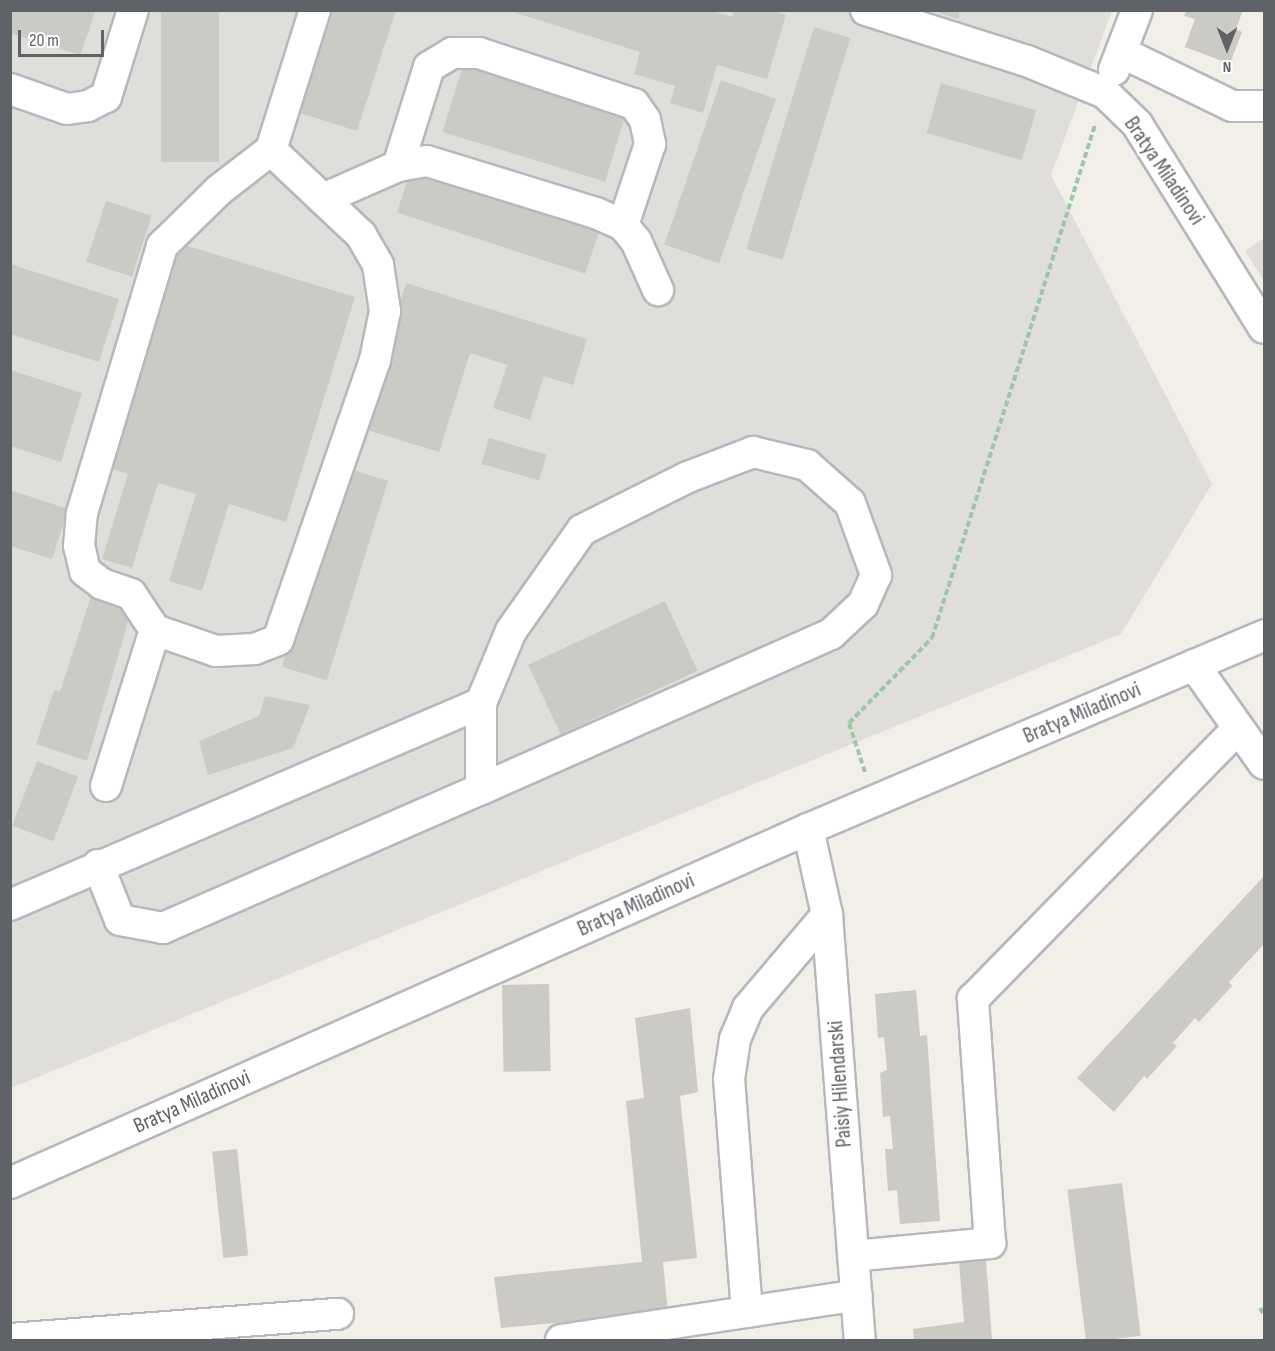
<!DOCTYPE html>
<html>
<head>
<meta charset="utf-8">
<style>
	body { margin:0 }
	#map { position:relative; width:1275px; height:1351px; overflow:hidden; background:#f1efe8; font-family:"Sofia Sans Condensed",sans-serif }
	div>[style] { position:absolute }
	.industrial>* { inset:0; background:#e0deda }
	.building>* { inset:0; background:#cccac5; transform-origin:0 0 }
	.path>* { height:4px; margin-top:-2px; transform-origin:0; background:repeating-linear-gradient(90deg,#9cc7a9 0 6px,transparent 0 9px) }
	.roads { filter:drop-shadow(2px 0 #b5b8bc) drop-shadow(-2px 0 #b5b8bc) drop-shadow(0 2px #b5b8bc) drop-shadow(0 -2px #b5b8bc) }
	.minor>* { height:30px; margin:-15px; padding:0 15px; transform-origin:15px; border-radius:15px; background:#fff }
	span { translate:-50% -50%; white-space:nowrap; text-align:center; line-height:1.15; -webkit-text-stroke:4.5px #fff; paint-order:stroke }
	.street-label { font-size:22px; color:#5f6368 }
	.frame { position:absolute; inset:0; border:12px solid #5f6368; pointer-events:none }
	.north { position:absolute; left:1197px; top:18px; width:60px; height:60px; -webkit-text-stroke:4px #fff; paint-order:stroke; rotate:180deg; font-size:16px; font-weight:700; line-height:24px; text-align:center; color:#5f6368 }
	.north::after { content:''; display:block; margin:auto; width:21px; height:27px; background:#5f6368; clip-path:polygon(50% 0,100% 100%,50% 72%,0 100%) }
	.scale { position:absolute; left:18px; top:30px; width:86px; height:27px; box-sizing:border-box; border:3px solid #5f6368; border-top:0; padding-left:8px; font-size:18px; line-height:21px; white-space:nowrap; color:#5f6368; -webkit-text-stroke:4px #fff; paint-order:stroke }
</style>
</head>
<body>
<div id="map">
	<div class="industrial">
		<i style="clip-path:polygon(11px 11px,1112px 11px,1051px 175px,1212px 484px,1121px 634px,11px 1088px)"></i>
		<i style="clip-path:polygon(1264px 238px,1264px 281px,1245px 251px)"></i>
	</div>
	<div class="building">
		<i style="clip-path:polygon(10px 10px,96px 10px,80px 55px,10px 33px)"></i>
		<i style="left:161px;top:10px;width:58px;height:152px"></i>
		<i style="clip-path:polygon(318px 10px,396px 10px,357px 131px,287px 109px)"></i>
		<i style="clip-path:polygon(507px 10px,710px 10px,732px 17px,734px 10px,771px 10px,786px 15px,767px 79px,717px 65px,703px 113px,670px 103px,675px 86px,634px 74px,640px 52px)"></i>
		<i style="clip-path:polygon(932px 10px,960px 10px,958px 19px)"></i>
		<i style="clip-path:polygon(1186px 10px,1243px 10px,1236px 29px,1242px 32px,1230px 64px,1185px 47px,1195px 19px,1184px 16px)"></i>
		<i style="left:814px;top:27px;width:38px;height:232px;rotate:17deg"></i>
		<i style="left:463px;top:65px;width:170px;height:70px;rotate:17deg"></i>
		<i style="left:721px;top:80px;width:58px;height:174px;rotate:19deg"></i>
		<i style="left:941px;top:83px;width:99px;height:52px;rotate:16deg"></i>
		<i style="left:412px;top:166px;width:198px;height:49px;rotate:18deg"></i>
		<i style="left:106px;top:201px;width:48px;height:64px;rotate:18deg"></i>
		<i style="clip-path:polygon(181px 244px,355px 297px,286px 522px,229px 504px,202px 591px,169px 581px,196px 494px,158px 483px,132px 568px,102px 559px,128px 474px,112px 469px)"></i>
		<i style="clip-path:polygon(10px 264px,119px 299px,99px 362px,10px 334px)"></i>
		<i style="clip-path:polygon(406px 283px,587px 339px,573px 385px,544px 376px,530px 420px,493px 408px,507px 365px,470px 353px,439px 452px,361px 428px)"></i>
		<i style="clip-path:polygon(10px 370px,82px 393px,61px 462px,10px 446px)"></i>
		<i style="left:489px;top:438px;width:60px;height:27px;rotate:16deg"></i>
		<i style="left:343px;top:467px;width:47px;height:209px;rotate:17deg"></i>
		<i style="clip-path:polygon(10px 490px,68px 509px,52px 559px,10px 546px)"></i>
		<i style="clip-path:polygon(92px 593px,133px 606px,87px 761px,36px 744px,54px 690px,60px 692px)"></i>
		<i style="left:665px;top:601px;width:77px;height:151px;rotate:65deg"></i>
		<i style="clip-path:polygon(265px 696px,310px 705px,293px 748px,208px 775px,199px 741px,259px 716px)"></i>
		<i style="left:37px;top:761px;width:44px;height:69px;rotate:21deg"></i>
		<i style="clip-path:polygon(1264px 876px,1264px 944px,1229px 982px,1232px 986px,1199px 1022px,1195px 1018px,1173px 1043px,1177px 1046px,1147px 1079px,1144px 1076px,1114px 1112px,1077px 1078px)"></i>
		<i style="left:549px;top:984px;width:87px;height:47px;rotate:89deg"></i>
		<i style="clip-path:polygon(916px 990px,920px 1036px,927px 1035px,940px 1221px,900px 1224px,897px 1190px,888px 1191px,885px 1149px,893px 1149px,890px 1116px,883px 1117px,880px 1073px,887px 1070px,884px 1037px,878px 1038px,875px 994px)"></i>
		<i style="clip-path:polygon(690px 1008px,698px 1092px,680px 1096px,697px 1258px,663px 1262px,668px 1313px,501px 1328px,494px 1277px,642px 1262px,626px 1101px,644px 1098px,635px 1018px)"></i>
		<i style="left:237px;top:1149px;width:107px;height:25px;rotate:84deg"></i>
		<i style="left:1122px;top:1183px;width:154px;height:55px;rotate:83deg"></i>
		<i style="clip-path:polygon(986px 1260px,992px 1340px,914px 1340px,913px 1329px,964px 1322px,959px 1262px)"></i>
	</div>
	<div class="path">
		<i style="left:865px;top:772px;width:52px;rotate:-108.1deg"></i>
		<i style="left:849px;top:723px;width:119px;rotate:-45.7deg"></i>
		<i style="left:932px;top:638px;width:538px;rotate:-72.37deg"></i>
		<i style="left:1260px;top:1308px;width:8px;rotate:60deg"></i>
	</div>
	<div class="roads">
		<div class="minor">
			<i style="left:866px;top:10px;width:169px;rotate:17.6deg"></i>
			<i style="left:1027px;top:61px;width:84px;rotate:22.3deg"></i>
			<i style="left:1105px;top:93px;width:45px;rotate:44.1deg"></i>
			<i style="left:1137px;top:124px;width:240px;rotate:58.1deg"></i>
			<i style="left:1121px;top:52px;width:123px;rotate:25.9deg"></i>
			<i style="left:1232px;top:106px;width:32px"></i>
			<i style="left:1114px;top:70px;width:64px;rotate:-69deg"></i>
			<i style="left:10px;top:89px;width:60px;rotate:19.3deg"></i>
			<i style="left:67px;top:109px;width:21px;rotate:-8deg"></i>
			<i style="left:88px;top:106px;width:20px;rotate:-27deg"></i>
			<i style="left:106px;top:97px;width:91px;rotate:-72.8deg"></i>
			<i style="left:271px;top:150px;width:124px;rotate:43.4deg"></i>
			<i style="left:361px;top:235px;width:34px;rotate:60deg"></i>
			<i style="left:378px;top:265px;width:47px;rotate:81.3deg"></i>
			<i style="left:385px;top:311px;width:50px;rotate:101.5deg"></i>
			<i style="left:375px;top:360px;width:296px;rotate:109.1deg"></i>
			<i style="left:278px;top:640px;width:25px;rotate:159deg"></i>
			<i style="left:255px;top:649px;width:39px;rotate:177deg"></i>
			<i style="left:216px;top:651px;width:65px;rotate:-161deg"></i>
			<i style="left:155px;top:630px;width:43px;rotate:-123.7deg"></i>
			<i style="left:131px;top:594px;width:31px;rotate:-161deg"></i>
			<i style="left:102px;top:584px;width:21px;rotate:-143deg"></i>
			<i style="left:85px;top:571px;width:26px;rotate:-103deg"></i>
			<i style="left:79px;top:546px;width:33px;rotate:-85deg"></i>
			<i style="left:82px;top:513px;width:279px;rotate:-73.3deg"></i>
			<i style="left:162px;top:246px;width:80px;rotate:-44.5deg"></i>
			<i style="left:219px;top:190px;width:66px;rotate:-37.6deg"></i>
			<i style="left:271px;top:150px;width:147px;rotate:-72.6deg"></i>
			<i style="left:398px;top:166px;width:104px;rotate:-72.6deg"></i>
			<i style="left:429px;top:67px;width:27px;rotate:-31deg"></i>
			<i style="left:452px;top:53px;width:27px"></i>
			<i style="left:479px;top:53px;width:163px;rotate:18.2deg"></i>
			<i style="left:634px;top:104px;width:19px;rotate:55deg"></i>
			<i style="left:645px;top:120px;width:25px;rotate:78deg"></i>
			<i style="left:650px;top:144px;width:85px;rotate:108.4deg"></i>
			<i style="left:323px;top:199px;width:82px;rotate:-23.7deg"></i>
			<i style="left:398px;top:166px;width:29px;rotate:-10deg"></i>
			<i style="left:427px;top:161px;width:177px;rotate:17.1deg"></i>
			<i style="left:596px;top:213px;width:30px;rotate:24deg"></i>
			<i style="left:623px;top:225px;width:21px;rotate:51deg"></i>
			<i style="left:636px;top:241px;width:54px;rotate:65.8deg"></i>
			<i style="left:1194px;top:665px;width:121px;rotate:54.7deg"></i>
			<i style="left:106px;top:786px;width:164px;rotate:-72.6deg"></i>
			<i style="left:808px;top:829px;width:88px;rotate:77.5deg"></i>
			<i style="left:827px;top:915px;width:426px;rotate:85.6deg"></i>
			<i style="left:98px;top:865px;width:59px;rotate:68.2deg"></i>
			<i style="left:120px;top:920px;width:44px;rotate:10.5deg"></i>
			<i style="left:163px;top:928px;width:347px;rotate:-23.6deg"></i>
			<i style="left:481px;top:789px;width:86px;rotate:-90deg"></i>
			<i style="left:10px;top:905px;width:512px;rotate:-23.21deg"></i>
			<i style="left:481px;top:703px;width:78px;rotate:-67.4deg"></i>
			<i style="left:511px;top:631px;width:123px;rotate:-54.9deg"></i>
			<i style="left:582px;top:530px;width:119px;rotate:-26.6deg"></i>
			<i style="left:688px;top:477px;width:70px;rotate:-21deg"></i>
			<i style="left:753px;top:452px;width:56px;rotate:13.5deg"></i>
			<i style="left:807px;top:465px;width:57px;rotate:41.5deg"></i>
			<i style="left:850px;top:503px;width:77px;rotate:70.1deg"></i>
			<i style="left:876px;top:575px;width:32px;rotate:114deg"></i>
			<i style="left:863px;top:604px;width:44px;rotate:136.8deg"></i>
			<i style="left:831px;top:634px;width:383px;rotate:156.1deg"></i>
			<i style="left:10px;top:1183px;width:873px;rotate:-23.92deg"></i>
			<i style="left:808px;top:829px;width:496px;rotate:-23deg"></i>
			<i style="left:853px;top:1256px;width:138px;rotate:-5.4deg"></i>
			<i style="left:990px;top:1243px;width:245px;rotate:-94deg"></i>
			<i style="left:973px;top:999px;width:379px;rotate:-45.6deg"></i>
			<i style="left:747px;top:1312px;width:234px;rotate:-94.4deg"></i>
			<i style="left:729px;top:1079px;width:40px;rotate:-81.5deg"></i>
			<i style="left:735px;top:1039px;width:34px;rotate:-67deg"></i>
			<i style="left:748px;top:1008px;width:122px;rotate:-49.7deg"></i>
			<i style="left:10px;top:1339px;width:329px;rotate:-4.4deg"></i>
			<i style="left:561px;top:1340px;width:299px;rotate:-8.6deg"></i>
		</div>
	</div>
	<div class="street-label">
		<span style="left:1164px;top:171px;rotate:56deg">Bratya Miladinovi</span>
		<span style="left:1082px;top:713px;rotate:-23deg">Bratya Miladinovi</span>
		<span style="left:636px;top:905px;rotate:-24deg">Bratya Miladinovi</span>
		<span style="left:840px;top:1084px;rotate:-94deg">Paisiy Hilendarski</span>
		<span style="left:192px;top:1102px;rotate:-24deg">Bratya Miladinovi</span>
	</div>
	<div class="frame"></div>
	<div class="north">N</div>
	<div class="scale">20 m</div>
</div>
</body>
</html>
